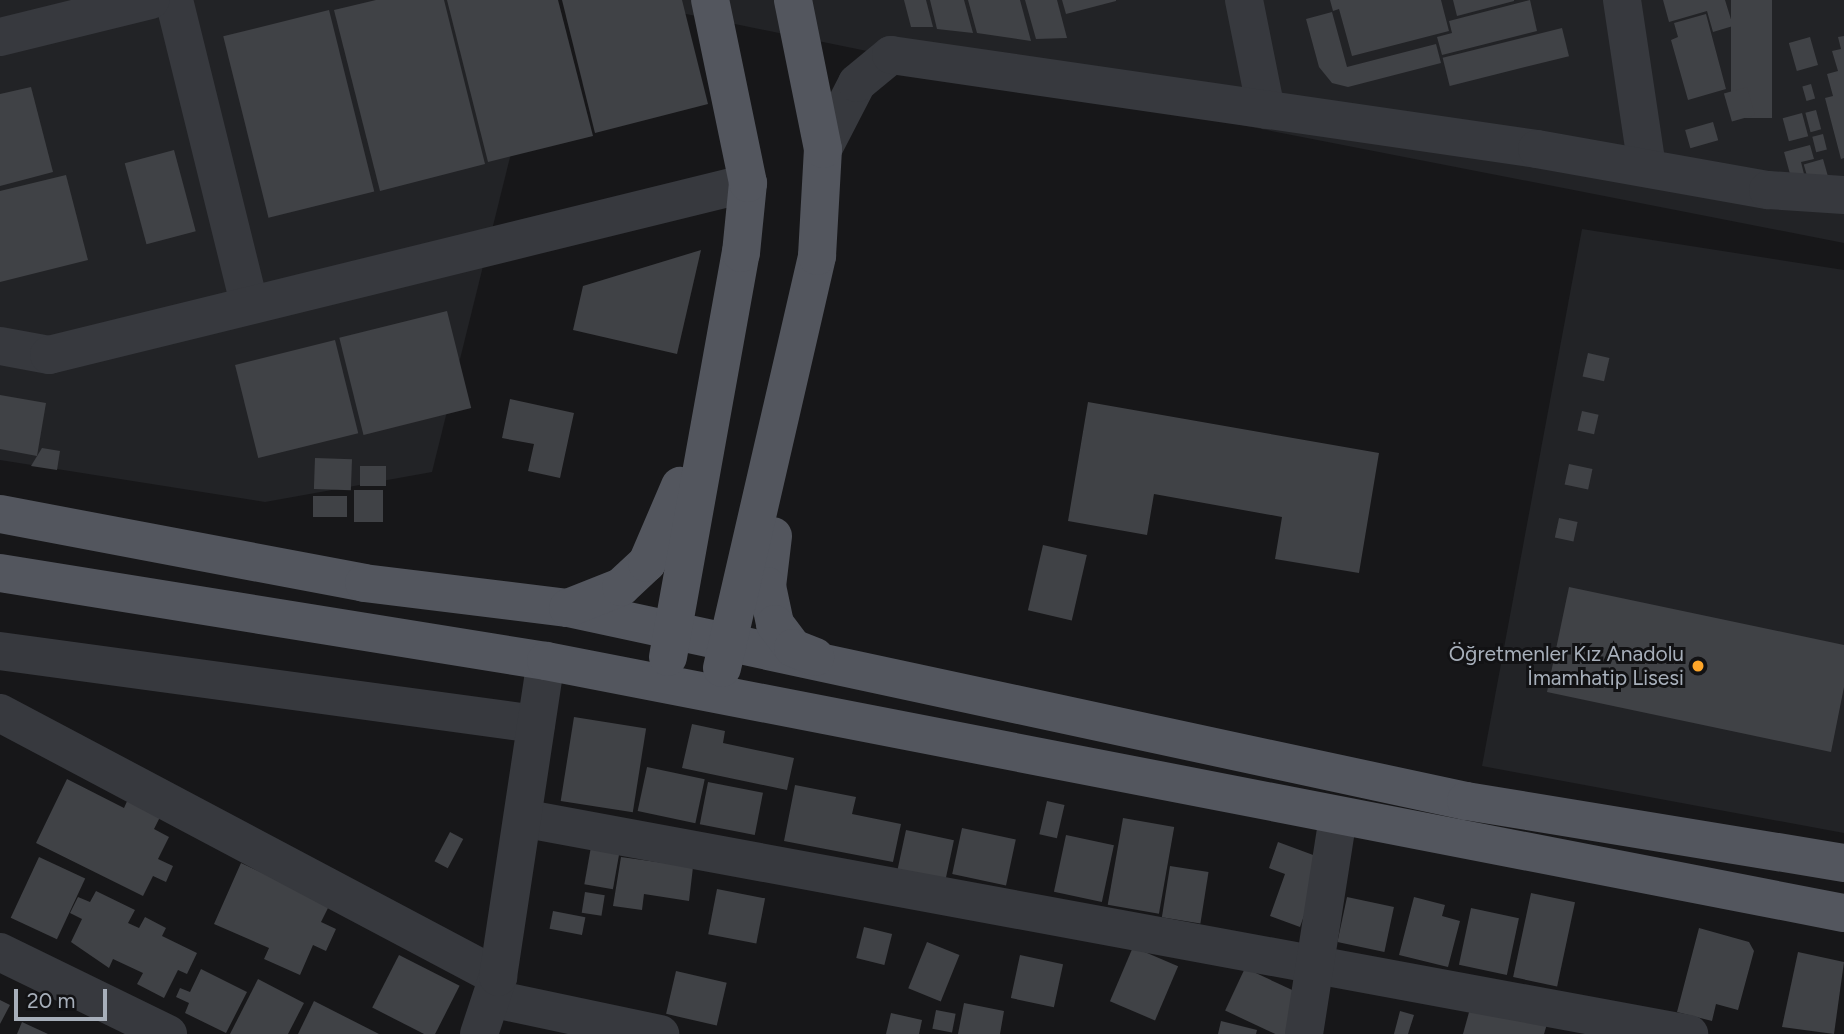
<!DOCTYPE html>
<html>
<head>
<meta charset="utf-8">
<style>
	body { margin:0 }
	#map { position:relative; width:1844px; height:1034px; overflow:hidden; background:#171719; font-family:Figtree,sans-serif }
	div>[style] { position:absolute }
	.built>* { inset:0; background:#222326 }
	.building>* { inset:0; background:#404246; transform-origin:0 0 }
	.minor>* { height:38px; margin:-19px; padding:0 19px; transform-origin:19px; border-radius:19px; background:#37393e }
	.major>* { height:38px; margin:-19px; padding:0 19px; transform-origin:19px; border-radius:19px; background:#53565e }
	.dots>* { width:19px; height:19px; translate:-50% -50%; box-sizing:border-box; border:4px solid #121214; border-radius:50% }
	span { translate:-50% -50%; white-space:nowrap; text-align:center; line-height:1.15; -webkit-text-stroke:6px #121214; paint-order:stroke }
	.poi-label { font-size:21px; color:#a7afba }
	.right { translate:-100% -50%; text-align:right }
	.scale { position:absolute; left:14px; top:989px; width:93px; height:32px; box-sizing:border-box; border:4px solid #a7afba; border-top:0; padding-left:9px; font-size:21px; line-height:24px; white-space:nowrap; color:#a7afba; -webkit-text-stroke:5px #121214; paint-order:stroke }
</style>
</head>
<body>
<div id="map">
	<div class="built">
		<i style="clip-path:polygon(0 0,549px 0,432px 472px,265px 502px,0 460px)"></i>
		<i style="clip-path:polygon(618px 0,1844px 0,1844px 243px,945px 67px)"></i>
		<i style="clip-path:polygon(1582px 229px,1844px 270px,1844px 833px,1482px 766px)"></i>
	</div>
	<div class="building">
		<i style="clip-path:polygon(376px 0,444px 0,485px 164px,380px 191px,334px 10px)"></i>
		<i style="clip-path:polygon(447px 0,558px 0,593px 136px,488px 162px)"></i>
		<i style="clip-path:polygon(562px 0,682px 0,708px 104px,595px 133px)"></i>
		<i style="clip-path:polygon(904px 0,926px 0,933px 27px,911px 27px)"></i>
		<i style="clip-path:polygon(930px 0,964px 0,973px 33px,937px 29px)"></i>
		<i style="clip-path:polygon(968px 0,1020px 0,1031px 41px,977px 33px)"></i>
		<i style="clip-path:polygon(1025px 0,1057px 0,1067px 38px,1036px 39px)"></i>
		<i style="clip-path:polygon(1062px 0,1116px 0,1116px 1px,1066px 14px)"></i>
		<i style="clip-path:polygon(1330px 0,1441px 0,1449px 31px,1352px 56px,1339px 9px,1333px 11px)"></i>
		<i style="clip-path:polygon(1453px 0,1514px 0,1514px 1px,1457px 16px)"></i>
		<i style="clip-path:polygon(1530px 0,1537px 31px,1442px 55px,1437px 37px,1452px 33px,1449px 21px)"></i>
		<i style="clip-path:polygon(1663px 0,1725px 0,1733px 26px,1713px 32px,1707px 11px,1669px 22px)"></i>
		<i style="left:1731px;top:0;width:41px;height:118px"></i>
		<i style="left:329px;top:10px;width:187px;height:109px;rotate:76deg"></i>
		<i style="clip-path:polygon(1332px 12px,1347px 67px,1436px 44px,1441px 63px,1348px 87px,1332px 83px,1319px 67px,1306px 19px)"></i>
		<i style="clip-path:polygon(1706px 14px,1726px 89px,1688px 100px,1671px 40px,1678px 37px,1674px 23px)"></i>
		<i style="left:1562px;top:28px;width:29px;height:123px;rotate:76deg"></i>
		<i style="clip-path:polygon(1844px 36px,1844px 158px,1841px 159px,1825px 98px,1833px 96px,1827px 74px,1838px 71px,1832px 51px,1841px 49px,1838px 37px)"></i>
		<i style="left:1810px;top:37px;width:29px;height:22px;rotate:74deg"></i>
		<i style="left:1811px;top:84px;width:15px;height:9px;rotate:74deg"></i>
		<i style="clip-path:polygon(31px 87px,53px 172px,0 186px,0 94px)"></i>
		<i style="left:1747px;top:87px;width:29px;height:24px;rotate:74deg"></i>
		<i style="left:1816px;top:110px;width:20px;height:11px;rotate:75deg"></i>
		<i style="left:1802px;top:113px;width:24px;height:20px;rotate:75deg"></i>
		<i style="left:1713px;top:122px;width:19px;height:29px;rotate:74deg"></i>
		<i style="left:1823px;top:134px;width:16px;height:11px;rotate:76deg"></i>
		<i style="clip-path:polygon(1810px 145px,1814px 159px,1801px 162px,1806px 182px,1793px 185px,1784px 152px)"></i>
		<i style="left:174px;top:150px;width:84px;height:51px;rotate:75deg"></i>
		<i style="left:1823px;top:159px;width:22px;height:20px;rotate:74deg"></i>
		<i style="clip-path:polygon(66px 175px,88px 260px,0 282px,0 191px)"></i>
		<i style="clip-path:polygon(701px 250px,677px 354px,573px 330px,583px 286px)"></i>
		<i style="left:447px;top:311px;width:100px;height:111px;rotate:76deg"></i>
		<i style="left:335px;top:340px;width:96px;height:103px;rotate:76deg"></i>
		<i style="left:1588px;top:353px;width:22px;height:24px;rotate:13deg"></i>
		<i style="clip-path:polygon(0 395px,46px 403px,37px 456px,0 449px)"></i>
		<i style="clip-path:polygon(510px 399px,574px 413px,560px 478px,528px 471px,534px 444px,502px 438px)"></i>
		<i style="clip-path:polygon(1088px 402px,1379px 453px,1359px 573px,1275px 559px,1282px 517px,1154px 494px,1147px 535px,1068px 521px)"></i>
		<i style="left:1582px;top:411px;width:17px;height:20px;rotate:13deg"></i>
		<i style="clip-path:polygon(42px 448px,60px 451px,57px 470px,31px 466px)"></i>
		<i style="left:315px;top:458px;width:37px;height:31px;rotate:2deg"></i>
		<i style="left:1569px;top:464px;width:24px;height:21px;rotate:12deg"></i>
		<i style="left:360px;top:466px;width:26px;height:20px"></i>
		<i style="left:354px;top:490px;width:29px;height:32px"></i>
		<i style="left:313px;top:496px;width:34px;height:21px"></i>
		<i style="left:1559px;top:518px;width:19px;height:20px;rotate:12deg"></i>
		<i style="left:1043px;top:545px;width:45px;height:67px;rotate:13deg"></i>
		<i style="clip-path:polygon(1569px 587px,1844px 645px,1844px 687px,1831px 752px,1547px 692px)"></i>
		<i style="left:574px;top:717px;width:73px;height:85px;rotate:9deg"></i>
		<i style="clip-path:polygon(692px 724px,725px 731px,723px 743px,794px 758px,787px 790px,682px 768px)"></i>
		<i style="left:647px;top:767px;width:59px;height:45px;rotate:12deg"></i>
		<i style="clip-path:polygon(67px 779px,124px 808px,128px 799px,161px 815px,154px 829px,169px 837px,158px 859px,173px 866px,166px 882px,153px 876px,143px 896px,36px 843px)"></i>
		<i style="left:708px;top:782px;width:56px;height:43px;rotate:11deg"></i>
		<i style="clip-path:polygon(795px 785px,856px 797px,852px 814px,901px 824px,893px 862px,784px 841px)"></i>
		<i style="left:1047px;top:801px;width:18px;height:34px;rotate:13deg"></i>
		<i style="left:1123px;top:818px;width:52px;height:88px;rotate:10deg"></i>
		<i style="left:962px;top:828px;width:55px;height:47px;rotate:12deg"></i>
		<i style="left:906px;top:830px;width:49px;height:41px;rotate:12deg"></i>
		<i style="left:450px;top:832px;width:15px;height:33px;rotate:28deg"></i>
		<i style="left:1066px;top:835px;width:49px;height:58px;rotate:12deg"></i>
		<i style="left:592px;top:841px;width:29px;height:44px;rotate:10deg"></i>
		<i style="clip-path:polygon(1278px 842px,1324px 859px,1300px 927px,1270px 916px,1285px 874px,1269px 868px)"></i>
		<i style="left:39px;top:857px;width:51px;height:67px;rotate:25deg"></i>
		<i style="clip-path:polygon(621px 857px,693px 867px,689px 901px,644px 894px,642px 910px,613px 906px)"></i>
		<i style="clip-path:polygon(241px 863px,330px 904px,321px 922px,336px 929px,326px 951px,313px 945px,300px 975px,264px 959px,269px 948px,214px 924px)"></i>
		<i style="left:1170px;top:866px;width:39px;height:52px;rotate:9deg"></i>
		<i style="left:717px;top:889px;width:49px;height:46px;rotate:11deg"></i>
		<i style="clip-path:polygon(96px 891px,135px 910px,128px 923px,139px 928px,145px 917px,166px 928px,162px 936px,197px 953px,187px 974px,178px 970px,164px 998px,137px 984px,143px 973px,113px 959px,109px 968px,71px 942px,82px 919px,70px 913px,78px 897px,90px 902px)"></i>
		<i style="left:585px;top:892px;width:20px;height:21px;rotate:9deg"></i>
		<i style="left:1531px;top:893px;width:45px;height:86px;rotate:12deg"></i>
		<i style="left:1347px;top:897px;width:48px;height:46px;rotate:12deg"></i>
		<i style="clip-path:polygon(1414px 897px,1445px 905px,1442px 916px,1460px 921px,1448px 967px,1399px 955px)"></i>
		<i style="left:1471px;top:908px;width:49px;height:58px;rotate:12deg"></i>
		<i style="left:553px;top:911px;width:33px;height:18px;rotate:11deg"></i>
		<i style="left:864px;top:927px;width:29px;height:32px;rotate:14deg"></i>
		<i style="clip-path:polygon(1699px 928px,1749px 942px,1754px 951px,1738px 1010px,1716px 1004px,1712px 1021px,1677px 1012px)"></i>
		<i style="left:927px;top:942px;width:35px;height:50px;rotate:22deg"></i>
		<i style="left:1133px;top:947px;width:49px;height:59px;rotate:23deg"></i>
		<i style="clip-path:polygon(1798px 952px,1844px 962px,1834px 1034px,1782px 1027px)"></i>
		<i style="left:399px;top:955px;width:68px;height:59px;rotate:27deg"></i>
		<i style="left:1020px;top:955px;width:44px;height:44px;rotate:12deg"></i>
		<i style="left:1245px;top:968px;width:67px;height:47px;rotate:25deg"></i>
		<i style="clip-path:polygon(201px 969px,247px 992px,226px 1033px,185px 1013px,189px 1003px,176px 997px,180px 988px,190px 992px)"></i>
		<i style="left:676px;top:971px;width:52px;height:44px;rotate:13deg"></i>
		<i style="clip-path:polygon(258px 979px,304px 1003px,288px 1034px,230px 1034px)"></i>
		<i style="clip-path:polygon(0 1000px,10px 1005px,0 1024px)"></i>
		<i style="clip-path:polygon(314px 1001px,379px 1034px,298px 1034px)"></i>
		<i style="clip-path:polygon(964px 1003px,1004px 1011px,1000px 1034px,958px 1034px)"></i>
		<i style="clip-path:polygon(1471px 1005px,1547px 1024px,1544px 1034px,1463px 1034px)"></i>
		<i style="left:936px;top:1010px;width:20px;height:19px;rotate:11deg"></i>
		<i style="clip-path:polygon(1400px 1011px,1414px 1015px,1408px 1034px,1394px 1034px)"></i>
		<i style="clip-path:polygon(891px 1013px,922px 1020px,919px 1034px,886px 1034px)"></i>
		<i style="clip-path:polygon(1221px 1021px,1257px 1030px,1256px 1034px,1218px 1034px)"></i>
		<i style="clip-path:polygon(22px 1022px,48px 1034px,17px 1034px)"></i>
	</div>
	<div class="minor">
		<i style="left:174px;top:0;width:311px;rotate:76.1deg"></i>
		<i style="left:1244px;top:0;width:112px;rotate:78.7deg"></i>
		<i style="left:1622px;top:0;width:170px;rotate:81.5deg"></i>
		<i style="left:0;top:37px;width:155px;rotate:-13.8deg"></i>
		<i style="left:823px;top:149px;width:74px;rotate:-62.7deg"></i>
		<i style="left:857px;top:83px;width:44px;rotate:-39.5deg"></i>
		<i style="left:891px;top:55px;width:653px;rotate:8.28deg"></i>
		<i style="left:1537px;top:149px;width:235px;rotate:10.1deg"></i>
		<i style="left:1768px;top:190px;width:76px;rotate:3.8deg"></i>
		<i style="left:0;top:346px;width:50px;rotate:10.4deg"></i>
		<i style="left:49px;top:355px;width:720px;rotate:-13.82deg"></i>
		<i style="left:0;top:651px;width:541px;rotate:7.76deg"></i>
		<i style="left:0;top:713px;width:564px;rotate:27.93deg"></i>
		<i style="left:527px;top:819px;width:1182px;rotate:10.48deg"></i>
		<i style="left:0;top:952px;width:187px;rotate:26deg"></i>
		<i style="left:494px;top:999px;width:170px;rotate:11.9deg"></i>
		<i style="left:479px;top:1034px;width:60px;rotate:-71.6deg"></i>
		<i style="left:498px;top:977px;width:320px;rotate:-81.4deg"></i>
		<i style="left:1304px;top:1034px;width:221px;rotate:-81.1deg"></i>
	</div>
	<div class="major">
		<i style="left:0;top:514px;width:370px;rotate:10.7deg"></i>
		<i style="left:364px;top:583px;width:206px;rotate:7deg"></i>
		<i style="left:568px;top:608px;width:919px;rotate:12.13deg"></i>
		<i style="left:1466px;top:801px;width:383px;rotate:9.3deg"></i>
		<i style="left:773px;top:536px;width:50px;rotate:96.8deg"></i>
		<i style="left:767px;top:586px;width:39px;rotate:78deg"></i>
		<i style="left:775px;top:624px;width:30px;rotate:53deg"></i>
		<i style="left:793px;top:648px;width:24px;rotate:22deg"></i>
		<i style="left:0;top:573px;width:553px;rotate:9.16deg"></i>
		<i style="left:546px;top:661px;width:1322px;rotate:10.99deg"></i>
		<i style="left:568px;top:608px;width:57px;rotate:-21.6deg"></i>
		<i style="left:621px;top:587px;width:35px;rotate:-43deg"></i>
		<i style="left:647px;top:563px;width:84px;rotate:-66.8deg"></i>
		<i style="left:668px;top:657px;width:411px;rotate:-79.8deg"></i>
		<i style="left:741px;top:253px;width:70px;rotate:-84.3deg"></i>
		<i style="left:748px;top:183px;width:187px;rotate:-101.7deg"></i>
		<i style="left:722px;top:668px;width:423px;rotate:-77deg"></i>
		<i style="left:817px;top:256px;width:107px;rotate:-86.8deg"></i>
		<i style="left:823px;top:149px;width:152px;rotate:-101.4deg"></i>
	</div>
	<div class="dots">
		<i style="left:1698px;top:666px;background:#ffa629"></i>
	</div>
	<div class="poi-label">
		<span class="right" style="left:1684px;top:666px">Öğretmenler Kız Anadolu<br>İmamhatip Lisesi</span>
	</div>
	<div class="scale">20 m</div>
</div>
</body>
</html>
